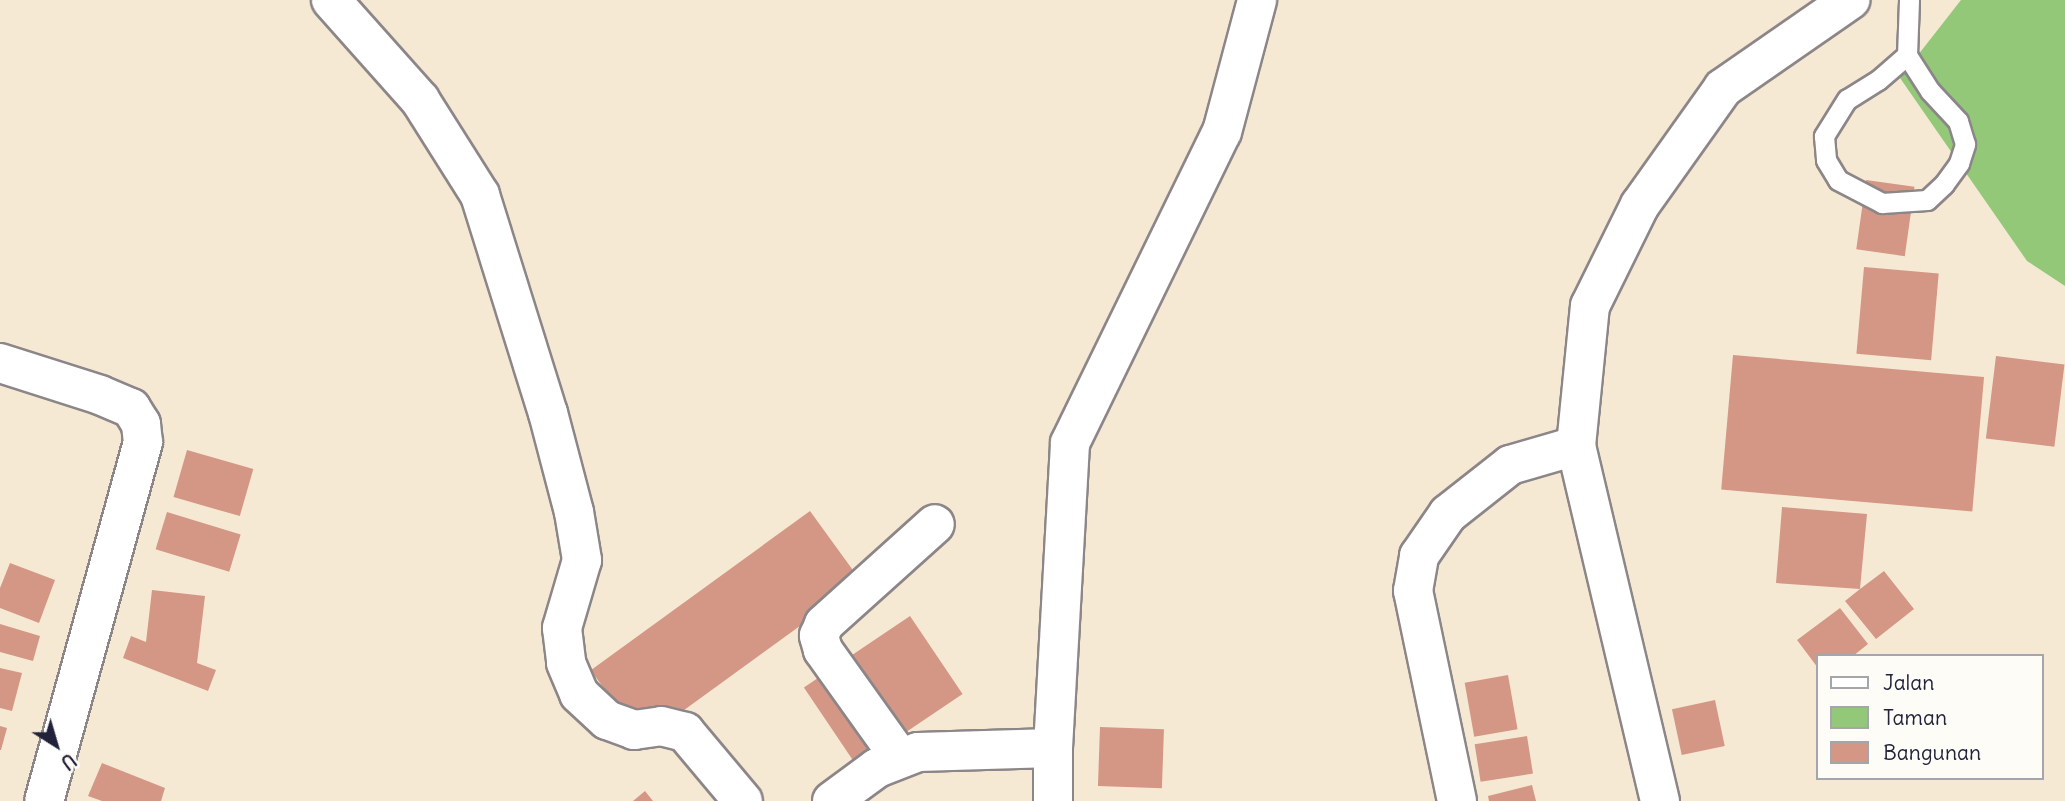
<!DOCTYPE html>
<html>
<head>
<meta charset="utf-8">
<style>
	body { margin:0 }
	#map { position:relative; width:2065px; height:801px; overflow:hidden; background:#f6e9d4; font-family:Delius,sans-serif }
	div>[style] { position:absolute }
	.green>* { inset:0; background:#93c879 }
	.building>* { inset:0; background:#d49785; transform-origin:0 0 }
	.roads { filter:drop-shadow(2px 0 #8c8688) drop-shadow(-2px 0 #8c8688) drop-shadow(0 2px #8c8688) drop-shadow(0 -2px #8c8688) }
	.lane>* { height:19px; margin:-9.5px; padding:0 9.5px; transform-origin:9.5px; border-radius:9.5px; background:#fff }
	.street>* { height:38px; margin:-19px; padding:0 19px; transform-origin:19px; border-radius:19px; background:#fff }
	span { translate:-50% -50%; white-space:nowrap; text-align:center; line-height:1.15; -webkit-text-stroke:5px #fdfcf7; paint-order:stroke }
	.legend { position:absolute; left:1816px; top:654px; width:228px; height:126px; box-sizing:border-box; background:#fdfcf7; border:2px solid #a5a5ac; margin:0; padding:9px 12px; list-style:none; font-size:21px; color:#22223b }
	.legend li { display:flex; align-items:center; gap:14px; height:35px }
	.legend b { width:35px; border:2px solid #a5a5ac }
	.north { position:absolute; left:21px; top:710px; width:70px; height:70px; -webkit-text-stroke:5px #fdfcf7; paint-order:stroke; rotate:143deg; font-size:19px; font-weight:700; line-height:28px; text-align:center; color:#22223b }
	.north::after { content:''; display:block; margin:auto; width:24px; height:32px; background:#22223b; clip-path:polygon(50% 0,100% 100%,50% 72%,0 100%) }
</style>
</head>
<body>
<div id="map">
	<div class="green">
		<i style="clip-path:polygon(1961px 0,2065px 0,2065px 286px,2027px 261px,1900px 78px)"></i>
	</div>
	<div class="building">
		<i style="left:1866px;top:180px;width:49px;height:70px;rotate:8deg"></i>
		<i style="left:1864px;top:267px;width:75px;height:87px;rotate:5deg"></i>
		<i style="left:1733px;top:355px;width:252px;height:135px;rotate:5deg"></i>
		<i style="left:1996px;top:356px;width:69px;height:83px;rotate:7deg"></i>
		<i style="left:187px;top:450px;width:69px;height:49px;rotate:16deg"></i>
		<i style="clip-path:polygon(1782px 507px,1867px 514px,1860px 589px,1884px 571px,1914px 609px,1876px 639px,1845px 601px,1860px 589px,1776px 583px)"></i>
		<i style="left:810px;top:511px;width:87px;height:271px;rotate:54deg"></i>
		<i style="left:167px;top:512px;width:77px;height:39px;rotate:17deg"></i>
		<i style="clip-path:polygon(10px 563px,55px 580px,39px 623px,0 608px,0 588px)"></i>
		<i style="clip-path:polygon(152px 590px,205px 596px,197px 663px,216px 670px,208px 691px,123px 658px,131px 636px,146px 642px)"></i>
		<i style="clip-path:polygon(1840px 608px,1868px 644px,1853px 656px,1818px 656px,1818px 668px,1797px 640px)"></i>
		<i style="left:910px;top:616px;width:94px;height:128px;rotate:56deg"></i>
		<i style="clip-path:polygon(0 624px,40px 636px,33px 661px,0 652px)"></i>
		<i style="clip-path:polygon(0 668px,22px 673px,12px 711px,0 708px)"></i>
		<i style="left:1508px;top:675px;width:55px;height:44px;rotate:80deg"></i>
		<i style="left:1715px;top:700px;width:47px;height:44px;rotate:78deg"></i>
		<i style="clip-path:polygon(0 726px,7px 728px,1px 750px,0 750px)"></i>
		<i style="left:1100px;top:727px;width:64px;height:59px;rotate:2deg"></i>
		<i style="left:1527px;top:736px;width:38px;height:53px;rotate:81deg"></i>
		<i style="clip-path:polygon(102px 763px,165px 788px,161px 801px,102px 801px,88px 796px)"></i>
		<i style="clip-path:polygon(1532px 785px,1536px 801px,1489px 801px,1488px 796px)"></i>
		<i style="clip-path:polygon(645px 791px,653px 801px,633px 801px)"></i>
	</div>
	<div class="roads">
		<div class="lane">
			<i style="left:1907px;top:55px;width:38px;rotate:139deg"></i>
			<i style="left:1878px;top:80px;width:36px;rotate:148deg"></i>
			<i style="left:1847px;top:99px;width:44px;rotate:121.9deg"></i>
			<i style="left:1824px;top:136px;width:24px;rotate:85deg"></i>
			<i style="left:1826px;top:160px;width:23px;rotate:59deg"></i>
			<i style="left:1838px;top:180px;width:50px;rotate:27.6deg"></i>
			<i style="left:1882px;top:203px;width:45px;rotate:-3.8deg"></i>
			<i style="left:1927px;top:200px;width:23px;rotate:-43deg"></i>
			<i style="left:1944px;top:184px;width:26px;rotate:-54deg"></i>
			<i style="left:1959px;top:163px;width:20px;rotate:-72deg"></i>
			<i style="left:1965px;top:144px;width:24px;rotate:-107deg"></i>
			<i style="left:1958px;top:121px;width:41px;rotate:-133deg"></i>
			<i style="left:1930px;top:91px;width:43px;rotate:-122.6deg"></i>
			<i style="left:1907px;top:55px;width:55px;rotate:-87.9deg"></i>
		</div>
		<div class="street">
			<i style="left:331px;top:0;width:134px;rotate:48.3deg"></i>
			<i style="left:420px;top:100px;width:112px;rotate:57.7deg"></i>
			<i style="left:480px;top:195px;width:228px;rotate:72.7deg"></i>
			<i style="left:548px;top:413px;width:102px;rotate:75.3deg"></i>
			<i style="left:574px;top:512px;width:49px;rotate:80.5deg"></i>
			<i style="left:582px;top:560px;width:71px;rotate:106.4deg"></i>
			<i style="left:562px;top:628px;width:35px;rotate:83deg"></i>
			<i style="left:566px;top:663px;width:34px;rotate:67deg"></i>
			<i style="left:579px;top:694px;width:38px;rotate:43deg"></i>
			<i style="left:607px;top:720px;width:29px;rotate:20deg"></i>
			<i style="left:634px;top:730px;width:27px;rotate:-8deg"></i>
			<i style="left:661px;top:726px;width:25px;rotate:14deg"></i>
			<i style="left:685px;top:732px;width:90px;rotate:50deg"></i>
			<i style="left:0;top:363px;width:105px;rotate:17.7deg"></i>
			<i style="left:100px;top:395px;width:34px;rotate:23deg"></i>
			<i style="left:131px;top:408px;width:19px;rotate:58deg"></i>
			<i style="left:141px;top:424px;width:18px;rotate:84deg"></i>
			<i style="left:143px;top:442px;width:372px;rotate:105.4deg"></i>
			<i style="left:900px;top:758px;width:133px;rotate:-125.5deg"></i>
			<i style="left:823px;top:650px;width:15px;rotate:-106deg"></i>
			<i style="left:819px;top:636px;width:13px;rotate:-67deg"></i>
			<i style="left:824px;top:624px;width:149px;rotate:-42deg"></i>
			<i style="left:832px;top:801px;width:56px;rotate:-36.3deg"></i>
			<i style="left:877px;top:768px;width:44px;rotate:-21.3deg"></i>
			<i style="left:918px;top:752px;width:135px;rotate:-1.7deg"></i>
			<i style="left:1053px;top:801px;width:53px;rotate:-90deg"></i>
			<i style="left:1053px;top:748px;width:305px;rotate:-86.8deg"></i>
			<i style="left:1070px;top:443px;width:346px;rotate:-64deg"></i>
			<i style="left:1222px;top:132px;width:137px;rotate:-75.1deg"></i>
			<i style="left:1457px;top:801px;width:215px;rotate:-101.8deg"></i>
			<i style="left:1413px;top:591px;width:36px;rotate:-80deg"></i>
			<i style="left:1419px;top:556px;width:51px;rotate:-55.4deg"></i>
			<i style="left:1448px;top:514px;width:79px;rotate:-38.3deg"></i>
			<i style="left:1510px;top:465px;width:69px;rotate:-16.1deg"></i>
			<i style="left:1660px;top:801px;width:365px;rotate:-103.3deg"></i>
			<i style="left:1576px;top:446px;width:141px;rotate:-84.3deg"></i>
			<i style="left:1590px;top:306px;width:113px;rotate:-63.7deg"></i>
			<i style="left:1640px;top:205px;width:143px;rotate:-54.6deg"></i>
			<i style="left:1723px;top:88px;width:155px;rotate:-34.7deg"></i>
		</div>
	</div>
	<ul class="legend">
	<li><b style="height:9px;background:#fff"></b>Jalan</li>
	<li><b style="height:19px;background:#93c879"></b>Taman</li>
	<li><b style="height:19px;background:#d49785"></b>Bangunan</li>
	</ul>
	<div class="north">U</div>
</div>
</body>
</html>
